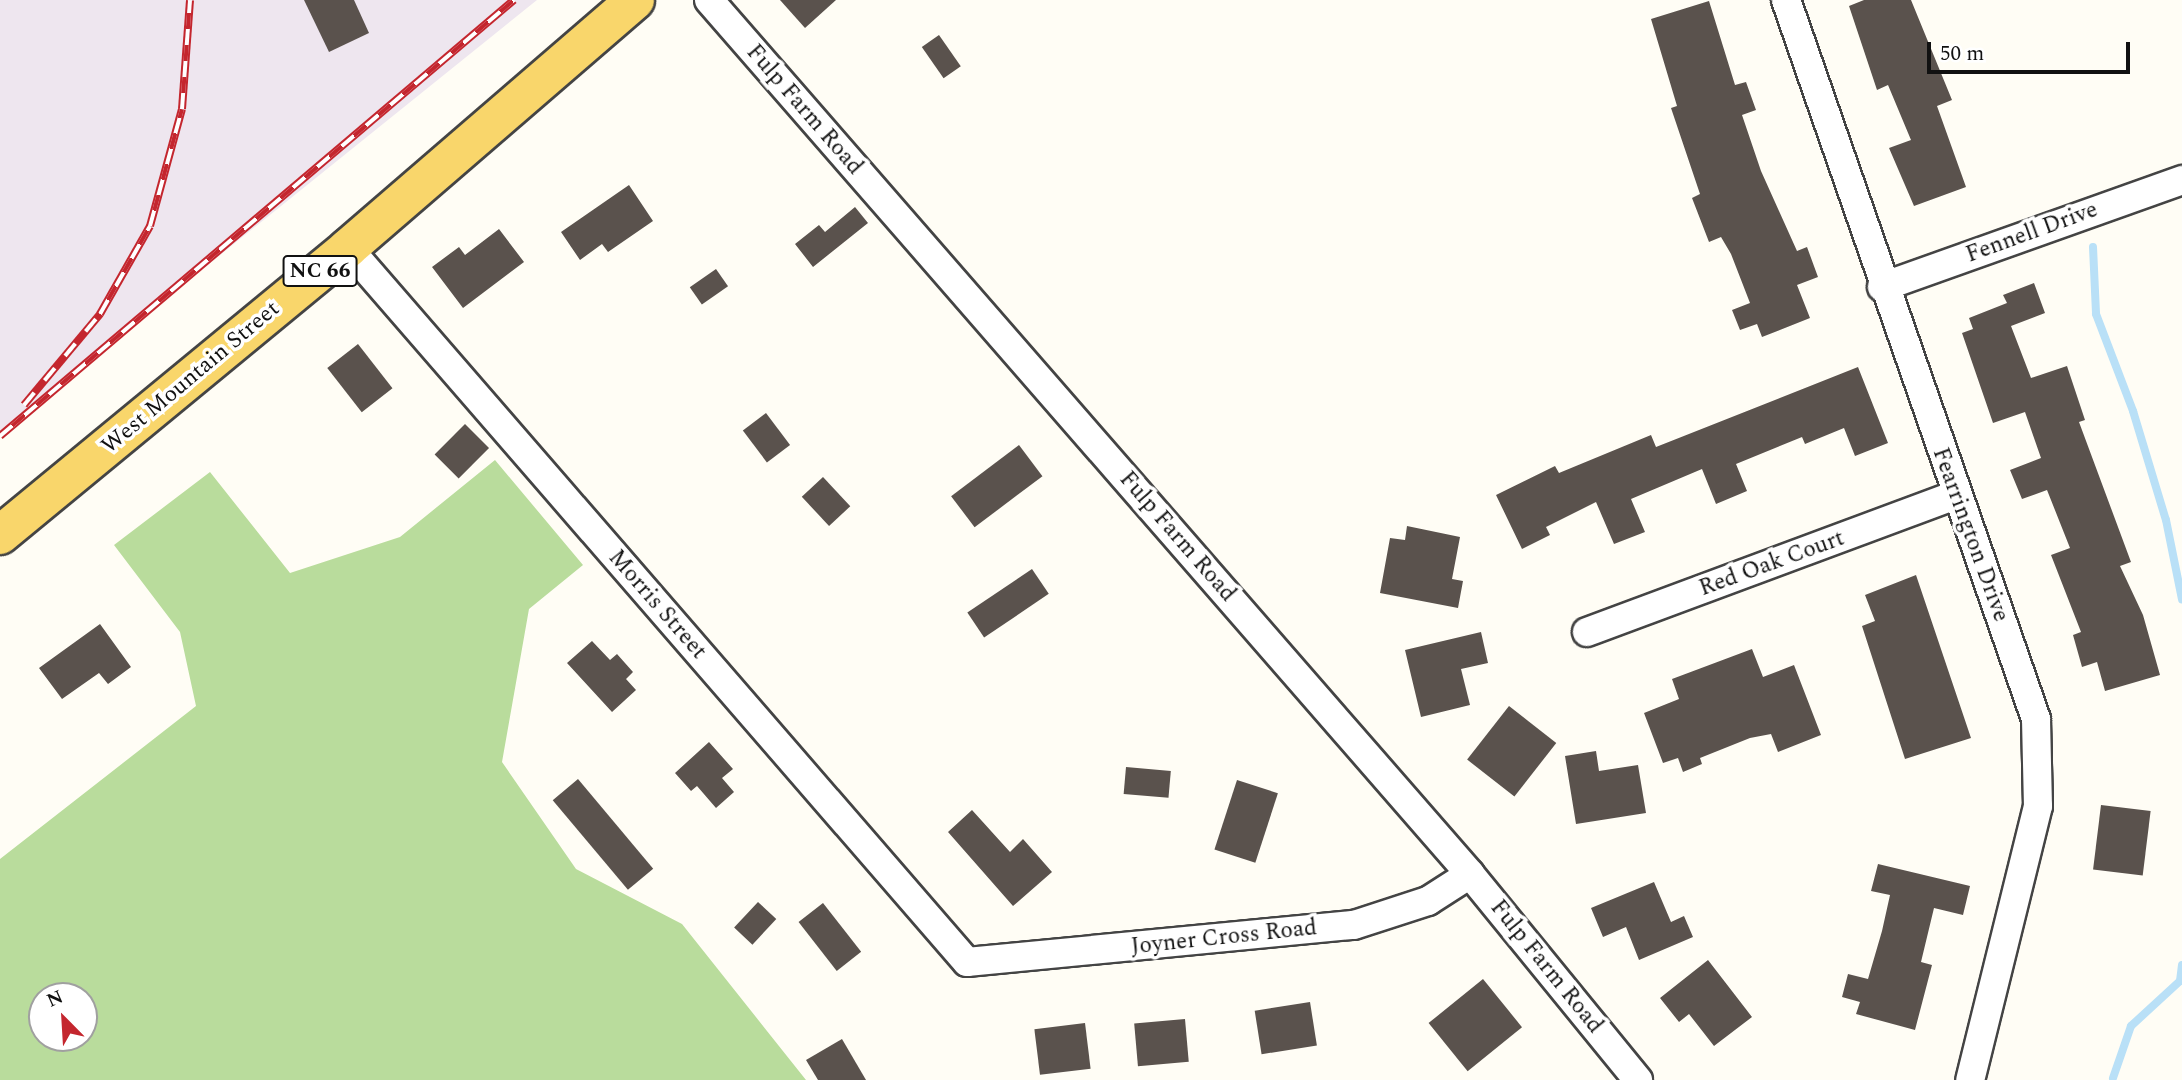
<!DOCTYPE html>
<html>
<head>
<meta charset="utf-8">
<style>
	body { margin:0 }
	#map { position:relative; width:2182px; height:1080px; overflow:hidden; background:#fffdf5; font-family:Spectral,serif }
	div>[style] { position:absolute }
	.industrial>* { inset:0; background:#eee6ef }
	.forest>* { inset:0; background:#b9dc9c }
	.stream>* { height:8px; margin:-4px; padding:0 4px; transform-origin:4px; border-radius:4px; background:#b9e0f7 }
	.building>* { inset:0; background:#5a524d; transform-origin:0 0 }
	.roads { filter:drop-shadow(2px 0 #444) drop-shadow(-2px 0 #444) drop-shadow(0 2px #444) drop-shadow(0 -2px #444) }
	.street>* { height:28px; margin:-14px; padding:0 14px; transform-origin:14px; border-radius:14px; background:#fff }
	.primary>* { height:38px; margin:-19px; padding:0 19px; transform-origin:19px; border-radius:19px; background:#f9d66b }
	.rail>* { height:8px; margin-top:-4px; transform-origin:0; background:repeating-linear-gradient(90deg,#fff 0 16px,#c4262e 0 32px); box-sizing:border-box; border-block:2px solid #c4262e }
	span { translate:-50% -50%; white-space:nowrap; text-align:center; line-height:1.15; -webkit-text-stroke:7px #fff; paint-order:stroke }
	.shield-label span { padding:2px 5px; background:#fff; border:2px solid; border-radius:5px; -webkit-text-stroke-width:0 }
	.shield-label { font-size:21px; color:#111; font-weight:700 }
	.street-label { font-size:23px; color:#111 }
	.north { position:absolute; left:28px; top:982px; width:70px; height:70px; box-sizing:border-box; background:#fff; border:2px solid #a0a0a0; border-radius:50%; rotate:336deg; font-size:19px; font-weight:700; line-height:28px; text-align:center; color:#111 }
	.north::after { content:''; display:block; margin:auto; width:24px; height:32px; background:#c4262e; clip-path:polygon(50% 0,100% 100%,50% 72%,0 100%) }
	.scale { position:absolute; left:1927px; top:42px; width:203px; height:32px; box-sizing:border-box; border:4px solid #111; border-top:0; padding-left:9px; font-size:21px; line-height:24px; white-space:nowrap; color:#111; -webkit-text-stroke:5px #fff; paint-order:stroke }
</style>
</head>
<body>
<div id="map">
	<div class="industrial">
		<i style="clip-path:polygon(0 0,537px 0,0 432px)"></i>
	</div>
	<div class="forest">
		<i style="clip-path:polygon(evenodd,495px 460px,583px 565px,529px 609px,502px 762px,576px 869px,682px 924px,806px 1080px,0 1080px,0 859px,196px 706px,180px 632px,114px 545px,210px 472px,290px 573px,400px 537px,495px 460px,42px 996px,84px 996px,84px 1038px,42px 1038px,42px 996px)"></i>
	</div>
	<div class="stream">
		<i style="left:2093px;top:247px;width:67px;rotate:87.4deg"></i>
		<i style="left:2096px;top:314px;width:104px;rotate:69.1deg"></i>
		<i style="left:2133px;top:411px;width:114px;rotate:73.2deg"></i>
		<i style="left:2166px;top:520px;width:81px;rotate:78.6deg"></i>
		<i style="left:2113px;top:1078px;width:55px;rotate:-70.9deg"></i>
		<i style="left:2131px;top:1026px;width:67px;rotate:-42.6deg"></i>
		<i style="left:2180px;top:981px;width:16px;rotate:-83deg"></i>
	</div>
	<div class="building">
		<i style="clip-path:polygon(304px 0,354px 0,369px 33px,329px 52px)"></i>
		<i style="clip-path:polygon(780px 0,836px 0,805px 28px)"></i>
		<i style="clip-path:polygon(1864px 0,1911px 0,1952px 100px,1937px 106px,1966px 187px,1914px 206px,1889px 148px,1911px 140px,1888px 85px,1877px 90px,1849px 6px)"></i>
		<i style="clip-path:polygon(1709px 1px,1735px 85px,1746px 82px,1756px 110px,1742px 115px,1761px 171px,1797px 251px,1807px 247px,1818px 277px,1797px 285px,1810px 318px,1762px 337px,1757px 324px,1740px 330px,1732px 310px,1750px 303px,1731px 254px,1721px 237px,1709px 242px,1692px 198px,1700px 194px,1671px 108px,1677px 106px,1651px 19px)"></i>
		<i style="left:939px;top:35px;width:38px;height:21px;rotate:55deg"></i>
		<i style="clip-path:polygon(629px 185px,653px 221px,608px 252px,602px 244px,580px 260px,561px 232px)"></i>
		<i style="clip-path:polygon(855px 207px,868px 223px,813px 267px,795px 244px,819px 225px,825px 232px)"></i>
		<i style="clip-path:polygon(499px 229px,524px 262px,463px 308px,432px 267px,459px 247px,465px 255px)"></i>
		<i style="left:716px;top:269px;width:21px;height:32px;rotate:55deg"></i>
		<i style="clip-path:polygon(2034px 283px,2045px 313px,2011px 326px,2031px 378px,2067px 366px,2085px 420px,2079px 422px,2131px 562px,2120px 566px,2143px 615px,2160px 675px,2105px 691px,2097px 662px,2082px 667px,2073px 635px,2081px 632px,2051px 555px,2070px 548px,2047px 490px,2022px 499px,2010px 470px,2041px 458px,2025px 412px,1993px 423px,1962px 333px,1973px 329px,1969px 318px,2007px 303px,2003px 295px)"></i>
		<i style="left:358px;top:344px;width:56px;height:39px;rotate:52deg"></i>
		<i style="clip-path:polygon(1858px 367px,1888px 443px,1855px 456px,1844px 428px,1805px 444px,1802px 437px,1736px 464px,1747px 491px,1716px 504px,1702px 469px,1631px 499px,1645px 532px,1614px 544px,1596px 502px,1546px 527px,1550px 535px,1522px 549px,1496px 495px,1555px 466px,1559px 473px,1651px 435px,1656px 447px)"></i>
		<i style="left:766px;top:413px;width:40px;height:29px;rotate:53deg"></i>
		<i style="left:465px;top:424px;width:34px;height:43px;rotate:45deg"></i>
		<i style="left:1019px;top:445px;width:39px;height:85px;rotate:53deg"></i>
		<i style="left:823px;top:477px;width:40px;height:29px;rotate:47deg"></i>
		<i style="clip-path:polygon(1407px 526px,1460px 537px,1452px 579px,1463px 581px,1458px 608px,1380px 593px,1390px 538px,1405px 540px)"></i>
		<i style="left:1032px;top:569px;width:30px;height:78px;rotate:56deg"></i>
		<i style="clip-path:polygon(1916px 575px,1971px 738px,1905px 759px,1862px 626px,1875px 621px,1865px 595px)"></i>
		<i style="clip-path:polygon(100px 624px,131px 667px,108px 684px,99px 673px,62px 699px,39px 668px)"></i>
		<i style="clip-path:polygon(1481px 632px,1488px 663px,1461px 669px,1470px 705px,1421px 717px,1405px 650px)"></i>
		<i style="clip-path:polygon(592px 641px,610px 660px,617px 654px,633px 672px,626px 679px,636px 690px,612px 712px,567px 663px)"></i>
		<i style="clip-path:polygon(1752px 649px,1763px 677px,1794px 665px,1821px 735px,1778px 752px,1771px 734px,1750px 738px,1700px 758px,1702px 764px,1683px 772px,1678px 758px,1663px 763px,1644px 713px,1679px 699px,1672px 679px)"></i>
		<i style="left:1509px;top:706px;width:60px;height:68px;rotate:38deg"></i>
		<i style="clip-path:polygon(709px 742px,733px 769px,722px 778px,734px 792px,716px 808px,697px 786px,691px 791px,675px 773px)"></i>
		<i style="clip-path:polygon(1596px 751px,1599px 771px,1638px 765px,1646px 813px,1576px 824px,1565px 756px)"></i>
		<i style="left:1126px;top:767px;width:45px;height:27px;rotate:5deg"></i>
		<i style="left:578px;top:779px;width:117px;height:33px;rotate:50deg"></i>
		<i style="left:1237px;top:780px;width:43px;height:73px;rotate:18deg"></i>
		<i style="left:2101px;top:805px;width:50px;height:65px;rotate:7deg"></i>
		<i style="clip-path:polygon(972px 810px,1010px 852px,1023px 839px,1052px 872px,1013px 906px,948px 832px)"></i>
		<i style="clip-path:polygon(1878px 864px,1970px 886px,1963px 915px,1934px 908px,1921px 962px,1932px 965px,1915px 1030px,1856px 1014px,1860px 1002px,1842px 997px,1848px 974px,1868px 979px,1882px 931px,1890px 895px,1871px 891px)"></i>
		<i style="clip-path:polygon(1654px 882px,1671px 922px,1684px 916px,1693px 937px,1639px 960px,1626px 927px,1603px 937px,1591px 908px)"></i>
		<i style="left:758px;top:902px;width:25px;height:35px;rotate:43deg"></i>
		<i style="left:823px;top:903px;width:62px;height:31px;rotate:52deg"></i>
		<i style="clip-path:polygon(1708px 960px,1752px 1017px,1714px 1046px,1689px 1014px,1679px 1022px,1660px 998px)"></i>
		<i style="left:1483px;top:979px;width:62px;height:70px;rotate:51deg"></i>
		<i style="left:1310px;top:1002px;width:44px;height:56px;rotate:81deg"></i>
		<i style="left:1185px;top:1019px;width:43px;height:51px;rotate:85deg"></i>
		<i style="left:1085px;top:1023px;width:46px;height:51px;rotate:83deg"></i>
		<i style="clip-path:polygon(842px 1039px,866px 1080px,818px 1080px,806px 1060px)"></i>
	</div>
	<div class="roads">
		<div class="street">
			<i style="left:709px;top:0;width:1159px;rotate:48.95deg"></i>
			<i style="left:1470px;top:874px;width:266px;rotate:50.8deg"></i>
			<i style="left:1786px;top:0;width:761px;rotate:70.83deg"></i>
			<i style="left:2036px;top:719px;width:87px;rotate:88.7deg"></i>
			<i style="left:2038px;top:806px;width:282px;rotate:103.9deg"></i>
			<i style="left:348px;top:248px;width:945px;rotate:49.08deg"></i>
			<i style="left:967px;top:962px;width:389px;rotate:-5.5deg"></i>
			<i style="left:1354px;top:925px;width:78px;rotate:-18deg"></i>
			<i style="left:1428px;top:901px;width:50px;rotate:-32.7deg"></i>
			<i style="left:1882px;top:287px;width:319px;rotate:-19.6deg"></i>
			<i style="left:1587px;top:632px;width:394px;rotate:-20.4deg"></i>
		</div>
		<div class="primary">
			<i style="left:0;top:535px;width:451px;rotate:-39.5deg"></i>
			<i style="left:348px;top:248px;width:379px;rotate:-40.8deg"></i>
		</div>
	</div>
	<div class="rail">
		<i style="left:24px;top:405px;width:119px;rotate:-50.1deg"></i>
		<i style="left:100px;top:314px;width:101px;rotate:-60.4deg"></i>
		<i style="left:150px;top:226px;width:121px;rotate:-74.7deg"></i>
		<i style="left:182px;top:109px;width:109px;rotate:-85.8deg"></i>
		<i style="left:0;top:436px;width:674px;rotate:-40.31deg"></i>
	</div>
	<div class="shield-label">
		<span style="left:320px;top:271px">NC 66</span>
	</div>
	<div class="street-label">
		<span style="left:804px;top:110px;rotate:49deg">Fulp Farm Road</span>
		<span style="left:2032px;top:233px;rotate:-20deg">Fennell Drive</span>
		<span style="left:191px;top:378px;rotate:-40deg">West Mountain Street</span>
		<span style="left:1970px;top:535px;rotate:70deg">Fearrington Drive</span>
		<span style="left:1177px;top:537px;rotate:49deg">Fulp Farm Road</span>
		<span style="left:1772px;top:564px;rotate:-20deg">Red Oak Court</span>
		<span style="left:657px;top:605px;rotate:49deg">Morris Street</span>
		<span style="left:1224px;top:938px;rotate:-6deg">Joyner Cross Road</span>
		<span style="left:1546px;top:967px;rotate:51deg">Fulp Farm Road</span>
	</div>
	<div class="north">N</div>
	<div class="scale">50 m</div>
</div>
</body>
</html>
